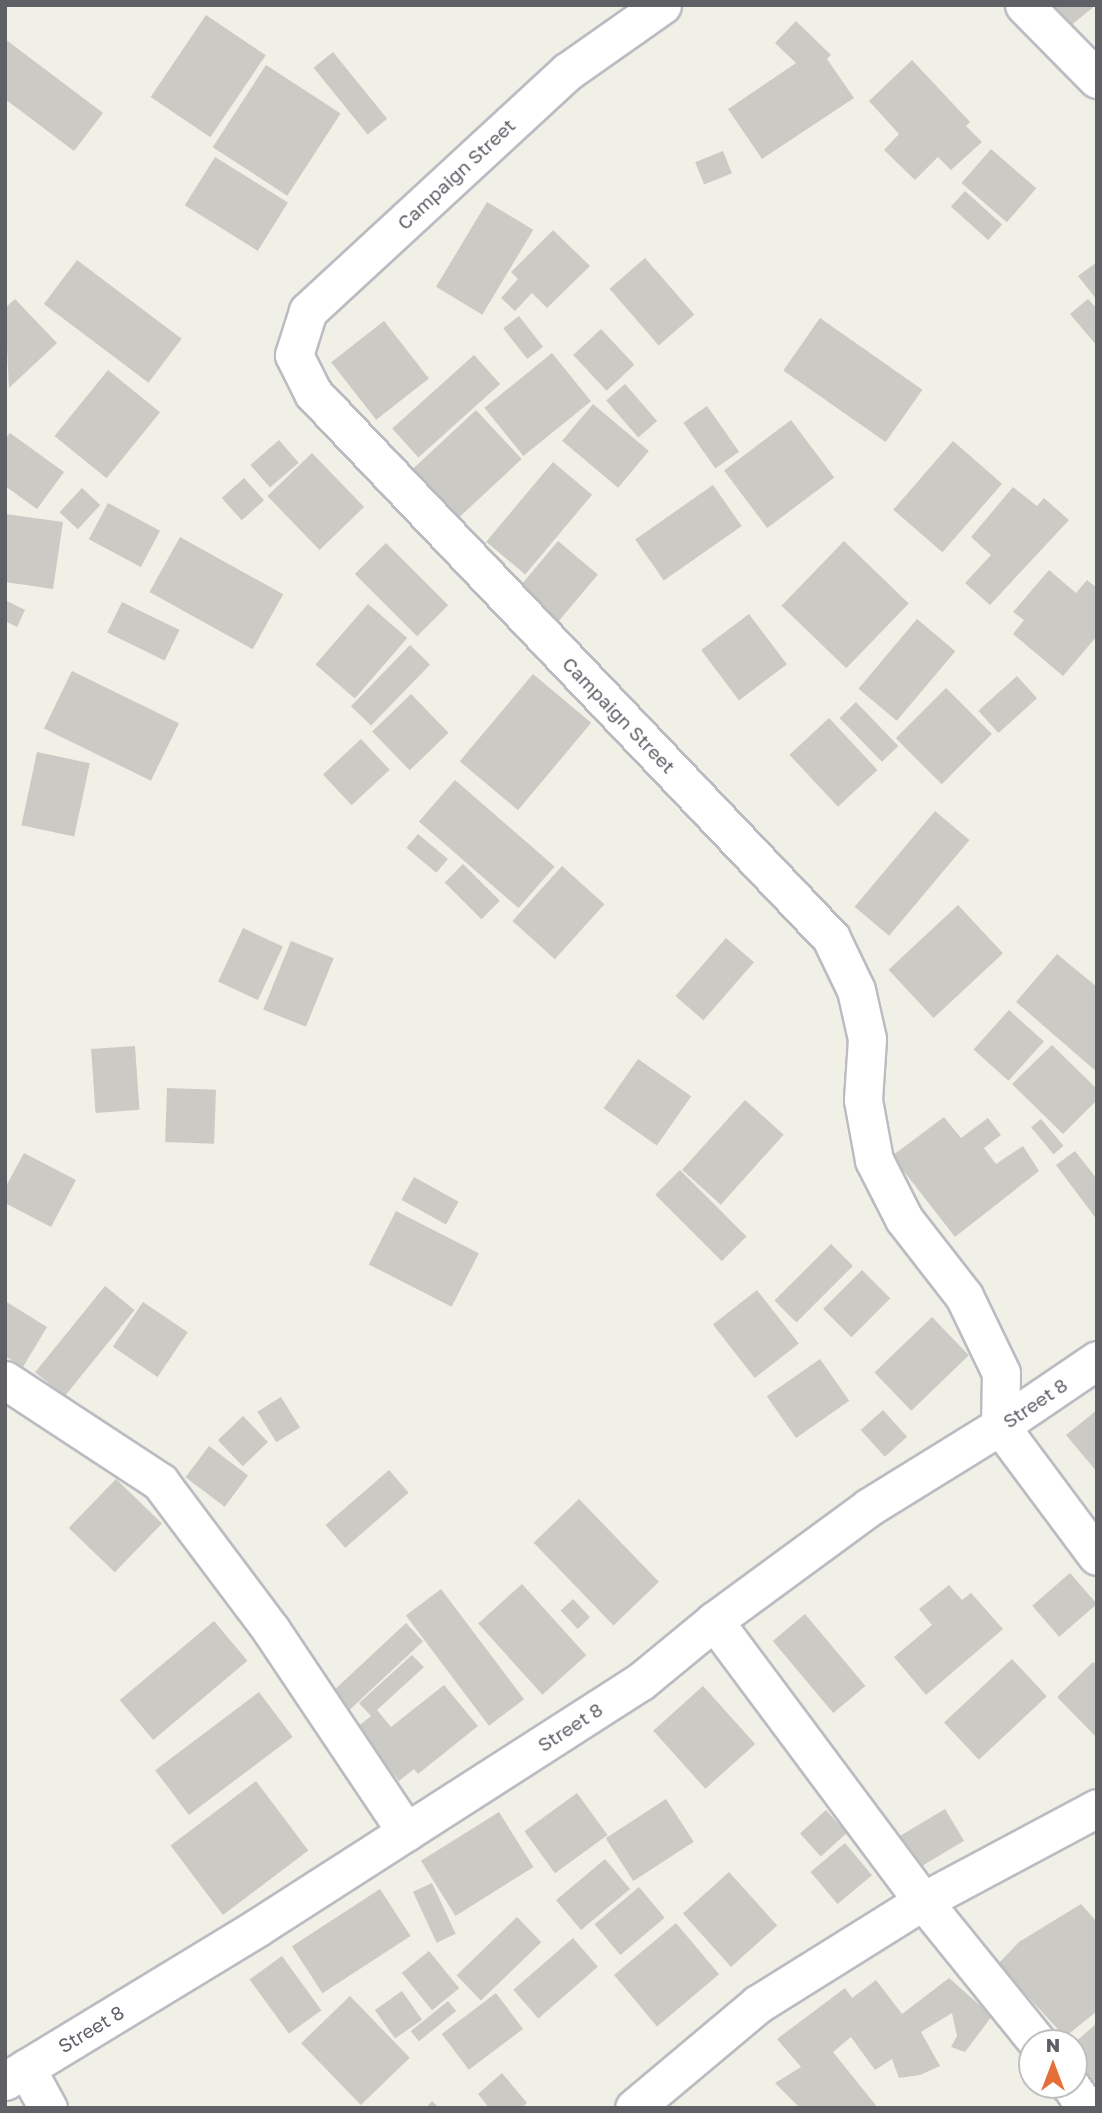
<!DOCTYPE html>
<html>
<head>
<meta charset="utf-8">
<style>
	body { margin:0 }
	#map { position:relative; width:1102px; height:2113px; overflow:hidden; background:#f0f0e7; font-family:"Golos Text",sans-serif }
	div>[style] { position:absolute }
	.building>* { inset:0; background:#cccac4; transform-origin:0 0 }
	.roads { filter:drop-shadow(2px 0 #bbbcc2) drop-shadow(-2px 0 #bbbcc2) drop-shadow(0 2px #bbbcc2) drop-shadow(0 -2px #bbbcc2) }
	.street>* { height:37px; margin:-18.5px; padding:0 18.5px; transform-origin:18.5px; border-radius:18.5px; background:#fff }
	span { translate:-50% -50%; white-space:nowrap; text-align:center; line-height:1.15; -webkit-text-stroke:7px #fff; paint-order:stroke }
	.street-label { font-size:19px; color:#5e6066 }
	.frame { position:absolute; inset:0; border:7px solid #5e6066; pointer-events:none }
	.north { position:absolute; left:1018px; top:2029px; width:70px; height:70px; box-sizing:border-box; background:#fff; border:2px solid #bfbfc2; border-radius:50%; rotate:0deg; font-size:19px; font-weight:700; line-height:28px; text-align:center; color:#5e6066 }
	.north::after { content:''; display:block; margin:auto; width:24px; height:32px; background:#e46f39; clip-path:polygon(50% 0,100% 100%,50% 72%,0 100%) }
</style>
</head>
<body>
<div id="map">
	<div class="building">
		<i style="clip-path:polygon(1044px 5px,1096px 5px,1064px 31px)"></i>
		<i style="left:206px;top:15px;width:72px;height:99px;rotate:34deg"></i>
		<i style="clip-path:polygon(796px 21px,831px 55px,827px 59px,854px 98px,762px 159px,728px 109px,796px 63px,775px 43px)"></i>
		<i style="clip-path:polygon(5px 39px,103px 113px,74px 151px,5px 99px)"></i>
		<i style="left:333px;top:52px;width:86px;height:25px;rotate:51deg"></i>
		<i style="clip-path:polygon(912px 60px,970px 122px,966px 126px,982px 142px,951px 170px,938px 157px,915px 180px,884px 150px,899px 134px,869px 101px)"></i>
		<i style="left:266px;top:65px;width:89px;height:98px;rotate:33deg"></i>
		<i style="left:991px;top:149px;width:60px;height:45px;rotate:41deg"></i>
		<i style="left:723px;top:151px;width:24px;height:30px;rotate:68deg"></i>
		<i style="left:215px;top:157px;width:86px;height:57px;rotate:32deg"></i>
		<i style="left:965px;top:191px;width:50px;height:21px;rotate:42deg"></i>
		<i style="left:487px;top:202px;width:54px;height:99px;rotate:31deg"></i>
		<i style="clip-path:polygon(553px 230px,590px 266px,547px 308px,532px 293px,515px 311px,501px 298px,518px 279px,511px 272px)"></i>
		<i style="left:645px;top:258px;width:75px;height:47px;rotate:49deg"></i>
		<i style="left:77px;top:260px;width:131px;height:55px;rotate:37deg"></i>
		<i style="clip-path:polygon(1097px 262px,1097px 300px,1078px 276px)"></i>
		<i style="clip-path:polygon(15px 299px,57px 343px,9px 388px,5px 308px)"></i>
		<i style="clip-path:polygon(1088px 299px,1097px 309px,1097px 346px,1070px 314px)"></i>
		<i style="left:519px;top:316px;width:39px;height:20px;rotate:52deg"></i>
		<i style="left:820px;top:318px;width:125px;height:64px;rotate:35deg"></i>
		<i style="left:384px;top:321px;width:73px;height:67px;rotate:52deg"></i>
		<i style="left:601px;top:329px;width:49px;height:38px;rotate:47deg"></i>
		<i style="left:552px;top:353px;width:62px;height:87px;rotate:51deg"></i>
		<i style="left:474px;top:355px;width:39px;height:110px;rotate:48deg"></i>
		<i style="left:108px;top:370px;width:67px;height:85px;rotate:39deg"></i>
		<i style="left:625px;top:384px;width:49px;height:25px;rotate:49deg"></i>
		<i style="left:593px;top:404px;width:73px;height:48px;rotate:40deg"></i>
		<i style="left:707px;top:406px;width:56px;height:29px;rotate:55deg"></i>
		<i style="left:476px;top:410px;width:67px;height:91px;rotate:47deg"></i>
		<i style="left:791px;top:420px;width:72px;height:84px;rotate:53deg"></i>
		<i style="clip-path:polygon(10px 433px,64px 472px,37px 509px,5px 486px,5px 439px)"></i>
		<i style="left:279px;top:440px;width:30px;height:38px;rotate:49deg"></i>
		<i style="left:953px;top:441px;width:65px;height:91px;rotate:41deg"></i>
		<i style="left:312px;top:453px;width:75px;height:62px;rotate:46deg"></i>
		<i style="left:553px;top:462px;width:51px;height:104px;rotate:40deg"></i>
		<i style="left:244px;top:478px;width:30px;height:30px;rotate:48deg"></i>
		<i style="left:713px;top:485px;width:50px;height:95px;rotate:55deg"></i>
		<i style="clip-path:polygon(1013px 487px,1037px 506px,1044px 498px,1069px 520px,990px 605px,965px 583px,991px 555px,971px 537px)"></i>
		<i style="left:82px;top:488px;width:25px;height:33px;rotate:43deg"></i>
		<i style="left:108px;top:503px;width:59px;height:41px;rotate:28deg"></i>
		<i style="clip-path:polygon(5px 514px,63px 522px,53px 589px,5px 582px)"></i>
		<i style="left:180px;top:537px;width:118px;height:63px;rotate:29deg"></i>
		<i style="left:558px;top:541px;width:52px;height:62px;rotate:40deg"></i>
		<i style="left:844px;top:541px;width:90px;height:90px;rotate:44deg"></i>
		<i style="left:386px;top:543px;width:88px;height:44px;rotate:45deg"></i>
		<i style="clip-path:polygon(1049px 570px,1076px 593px,1087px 580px,1097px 588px,1097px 636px,1063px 676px,1013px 634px,1024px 620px,1013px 612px)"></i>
		<i style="clip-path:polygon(5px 600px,25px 610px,17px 627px,5px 621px)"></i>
		<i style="left:122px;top:602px;width:64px;height:34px;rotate:26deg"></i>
		<i style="left:368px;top:604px;width:52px;height:80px;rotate:41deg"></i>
		<i style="left:749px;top:614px;width:63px;height:60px;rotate:53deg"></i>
		<i style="left:917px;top:619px;width:50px;height:91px;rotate:40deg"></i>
		<i style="left:410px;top:645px;width:28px;height:85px;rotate:44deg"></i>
		<i style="left:72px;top:671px;width:119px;height:64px;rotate:26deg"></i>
		<i style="left:533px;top:674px;width:76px;height:114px;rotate:40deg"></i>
		<i style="left:1017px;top:676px;width:30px;height:52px;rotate:48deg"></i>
		<i style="left:946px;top:688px;width:65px;height:71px;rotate:45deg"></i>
		<i style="left:411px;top:694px;width:54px;height:54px;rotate:46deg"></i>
		<i style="left:856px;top:702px;width:61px;height:23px;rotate:46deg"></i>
		<i style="left:829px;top:718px;width:71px;height:54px;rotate:47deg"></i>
		<i style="left:361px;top:739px;width:42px;height:52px;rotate:47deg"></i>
		<i style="left:37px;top:752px;width:54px;height:75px;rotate:12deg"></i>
		<i style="left:455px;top:780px;width:132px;height:55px;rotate:41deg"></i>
		<i style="left:935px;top:811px;width:45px;height:125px;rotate:40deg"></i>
		<i style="left:418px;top:834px;width:39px;height:18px;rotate:40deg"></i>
		<i style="left:463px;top:864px;width:52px;height:26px;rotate:45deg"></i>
		<i style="left:562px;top:866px;width:57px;height:74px;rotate:42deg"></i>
		<i style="left:958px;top:905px;width:66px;height:95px;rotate:47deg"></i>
		<i style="left:243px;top:928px;width:44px;height:59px;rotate:25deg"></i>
		<i style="left:726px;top:938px;width:37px;height:77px;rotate:41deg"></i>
		<i style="left:291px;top:941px;width:46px;height:74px;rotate:22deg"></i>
		<i style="clip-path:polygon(1057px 954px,1097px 987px,1097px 1072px,1016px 1002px)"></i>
		<i style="left:1009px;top:1010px;width:47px;height:53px;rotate:42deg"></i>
		<i style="clip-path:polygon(1052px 1045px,1097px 1089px,1097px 1100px,1063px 1134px,1012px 1084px)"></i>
		<i style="left:135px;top:1046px;width:64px;height:44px;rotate:86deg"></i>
		<i style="left:638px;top:1059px;width:65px;height:60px;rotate:35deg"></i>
		<i style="left:167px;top:1088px;width:49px;height:54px;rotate:2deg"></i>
		<i style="left:745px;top:1100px;width:52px;height:94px;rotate:42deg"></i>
		<i style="clip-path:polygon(944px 1117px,961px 1138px,988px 1118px,1001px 1135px,984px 1148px,996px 1164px,1023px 1146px,1039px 1171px,955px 1237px,892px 1156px)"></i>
		<i style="left:1041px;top:1119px;width:35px;height:13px;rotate:50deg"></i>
		<i style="clip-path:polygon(1075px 1151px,1097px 1179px,1097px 1220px,1056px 1165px)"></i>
		<i style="clip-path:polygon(24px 1153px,76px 1180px,51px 1227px,5px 1203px,5px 1188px)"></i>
		<i style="left:680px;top:1170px;width:94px;height:35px;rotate:45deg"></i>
		<i style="left:414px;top:1177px;width:51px;height:26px;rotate:29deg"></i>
		<i style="left:396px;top:1211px;width:93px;height:60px;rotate:27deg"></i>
		<i style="left:831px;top:1244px;width:31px;height:80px;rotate:45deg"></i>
		<i style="left:862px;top:1270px;width:40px;height:55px;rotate:45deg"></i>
		<i style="left:105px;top:1286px;width:38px;height:111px;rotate:39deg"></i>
		<i style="left:757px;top:1290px;width:68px;height:56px;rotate:52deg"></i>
		<i style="clip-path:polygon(5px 1301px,47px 1327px,23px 1367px,5px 1356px)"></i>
		<i style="left:143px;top:1302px;width:54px;height:54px;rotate:34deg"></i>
		<i style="left:932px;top:1317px;width:53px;height:80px;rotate:46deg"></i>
		<i style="left:820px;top:1359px;width:51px;height:65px;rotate:55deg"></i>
		<i style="left:281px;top:1397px;width:36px;height:28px;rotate:58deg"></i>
		<i style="left:883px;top:1410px;width:36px;height:30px;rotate:48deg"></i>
		<i style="clip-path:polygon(1097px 1410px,1097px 1472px,1066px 1435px)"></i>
		<i style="left:243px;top:1416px;width:36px;height:35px;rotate:46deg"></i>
		<i style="left:209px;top:1446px;width:49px;height:39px;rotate:37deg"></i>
		<i style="left:389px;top:1470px;width:30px;height:84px;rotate:49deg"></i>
		<i style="left:116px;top:1479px;width:64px;height:68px;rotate:44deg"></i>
		<i style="left:579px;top:1499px;width:115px;height:63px;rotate:46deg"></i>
		<i style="left:1070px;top:1573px;width:41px;height:50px;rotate:49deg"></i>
		<i style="left:522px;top:1584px;width:96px;height:59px;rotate:48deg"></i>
		<i style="clip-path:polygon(949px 1585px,962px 1600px,971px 1593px,1003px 1629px,926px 1695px,894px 1657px,932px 1625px,919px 1609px)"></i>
		<i style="left:441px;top:1589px;width:138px;height:44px;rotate:53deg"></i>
		<i style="left:573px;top:1599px;width:25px;height:17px;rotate:47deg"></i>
		<i style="left:805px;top:1614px;width:94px;height:42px;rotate:50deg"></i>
		<i style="left:214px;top:1621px;width:52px;height:123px;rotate:50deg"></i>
		<i style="left:406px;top:1623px;width:25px;height:112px;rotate:47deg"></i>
		<i style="clip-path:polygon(412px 1655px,424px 1667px,377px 1710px,391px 1727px,444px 1685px,478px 1726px,418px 1774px,414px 1769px,399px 1781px,356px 1728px,371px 1716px,359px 1703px)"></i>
		<i style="left:1012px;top:1659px;width:51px;height:93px;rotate:47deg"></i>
		<i style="clip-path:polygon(1093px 1662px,1097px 1665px,1097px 1738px,1057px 1697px)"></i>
		<i style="left:703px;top:1686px;width:78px;height:67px;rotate:48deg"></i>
		<i style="left:259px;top:1692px;width:56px;height:130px;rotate:53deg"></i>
		<i style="left:256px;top:1781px;width:87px;height:107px;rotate:53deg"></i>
		<i style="left:577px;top:1793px;width:52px;height:65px;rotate:54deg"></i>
		<i style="left:666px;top:1799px;width:51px;height:72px;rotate:57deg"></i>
		<i style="left:945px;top:1809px;width:37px;height:56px;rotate:59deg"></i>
		<i style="left:826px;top:1810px;width:31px;height:35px;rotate:48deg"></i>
		<i style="left:499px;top:1812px;width:65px;height:92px;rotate:58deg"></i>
		<i style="left:845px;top:1843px;width:42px;height:45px;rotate:50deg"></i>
		<i style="left:605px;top:1859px;width:39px;height:64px;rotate:50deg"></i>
		<i style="left:729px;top:1872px;width:72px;height:62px;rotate:48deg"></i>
		<i style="left:432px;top:1883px;width:56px;height:21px;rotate:65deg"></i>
		<i style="left:639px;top:1887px;width:40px;height:58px;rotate:50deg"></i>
		<i style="left:380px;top:1889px;width:56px;height:105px;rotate:57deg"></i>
		<i style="clip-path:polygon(1081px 1904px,1097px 1922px,1097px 2011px,1065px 2037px,998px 1964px,1019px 1942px)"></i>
		<i style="left:517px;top:1917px;width:35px;height:84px;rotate:46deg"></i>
		<i style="left:676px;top:1923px;width:67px;height:81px;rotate:50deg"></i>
		<i style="left:573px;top:1938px;width:38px;height:79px;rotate:49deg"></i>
		<i style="left:429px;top:1951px;width:48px;height:35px;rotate:51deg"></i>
		<i style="left:282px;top:1956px;width:67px;height:40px;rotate:54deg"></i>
		<i style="clip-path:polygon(949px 1978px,992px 2016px,965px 2052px,951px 2047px,957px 2036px,952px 2013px,921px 2032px,940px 2066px,920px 2075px,899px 2078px,892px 2059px,875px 2070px,851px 2037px,833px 2052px,878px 2108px,800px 2108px,775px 2083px,801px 2067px,777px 2039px,845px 1988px,852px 1998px,876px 1980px,902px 2014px)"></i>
		<i style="left:402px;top:1991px;width:35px;height:33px;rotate:55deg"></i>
		<i style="left:496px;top:1993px;width:45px;height:68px;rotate:53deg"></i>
		<i style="left:350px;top:1996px;width:86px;height:68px;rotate:46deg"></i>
		<i style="left:448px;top:2001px;width:13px;height:48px;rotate:51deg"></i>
		<i style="clip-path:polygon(1097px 2023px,1097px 2079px,1091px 2084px,1074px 2063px,1074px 2043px)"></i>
		<i style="clip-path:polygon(502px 2073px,527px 2103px,521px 2108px,489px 2108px,478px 2094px)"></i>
		<i style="clip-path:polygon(432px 2101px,439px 2108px,426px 2108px)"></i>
	</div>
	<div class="roads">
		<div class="street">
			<i style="left:662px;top:5px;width:115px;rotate:144.9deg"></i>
			<i style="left:568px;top:71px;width:354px;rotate:137.3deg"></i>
			<i style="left:308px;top:311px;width:46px;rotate:107.7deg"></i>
			<i style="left:294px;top:355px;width:42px;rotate:63.4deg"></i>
			<i style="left:313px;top:393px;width:752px;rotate:46.45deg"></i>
			<i style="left:831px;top:938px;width:58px;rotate:64.3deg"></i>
			<i style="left:856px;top:990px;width:50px;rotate:77.3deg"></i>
			<i style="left:867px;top:1039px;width:61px;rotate:93.8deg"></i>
			<i style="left:863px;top:1100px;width:61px;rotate:79.6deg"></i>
			<i style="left:874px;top:1160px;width:66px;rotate:63deg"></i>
			<i style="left:904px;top:1219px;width:98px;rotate:52.1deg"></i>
			<i style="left:964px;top:1296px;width:85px;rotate:64.3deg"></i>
			<i style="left:1001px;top:1373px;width:53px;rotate:91.1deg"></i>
			<i style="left:1000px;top:1426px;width:162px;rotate:53.3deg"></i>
			<i style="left:1024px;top:5px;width:104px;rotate:45.4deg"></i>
			<i style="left:5px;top:1380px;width:186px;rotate:33.3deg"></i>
			<i style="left:160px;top:1482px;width:185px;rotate:53.1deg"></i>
			<i style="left:271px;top:1630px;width:243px;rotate:56.2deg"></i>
			<i style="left:714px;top:1621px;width:349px;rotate:53.3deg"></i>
			<i style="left:923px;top:1901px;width:183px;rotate:51deg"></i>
			<i style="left:26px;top:2068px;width:46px;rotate:61.2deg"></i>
			<i style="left:5px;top:2081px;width:296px;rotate:-31.3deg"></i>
			<i style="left:258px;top:1927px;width:454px;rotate:-32.7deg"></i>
			<i style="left:640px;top:1682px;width:96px;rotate:-39.5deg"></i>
			<i style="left:714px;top:1621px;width:192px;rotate:-36.3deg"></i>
			<i style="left:869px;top:1507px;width:154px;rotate:-31.7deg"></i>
			<i style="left:1000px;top:1426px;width:117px;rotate:-34.2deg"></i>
			<i style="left:1070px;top:2085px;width:29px;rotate:54deg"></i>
			<i style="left:634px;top:2108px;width:162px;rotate:-40deg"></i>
			<i style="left:758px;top:2004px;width:195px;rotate:-32deg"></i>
			<i style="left:923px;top:1901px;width:197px;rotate:-28.1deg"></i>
		</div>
	</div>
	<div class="street-label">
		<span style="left:456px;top:174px;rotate:-43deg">Campaign Street</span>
		<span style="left:619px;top:715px;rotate:46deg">Campaign Street</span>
		<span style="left:1035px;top:1403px;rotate:-34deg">Street 8</span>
		<span style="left:570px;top:1727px;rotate:-33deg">Street 8</span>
		<span style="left:91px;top:2029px;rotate:-31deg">Street 8</span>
	</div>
	<div class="frame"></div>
	<div class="north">N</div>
</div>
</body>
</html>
